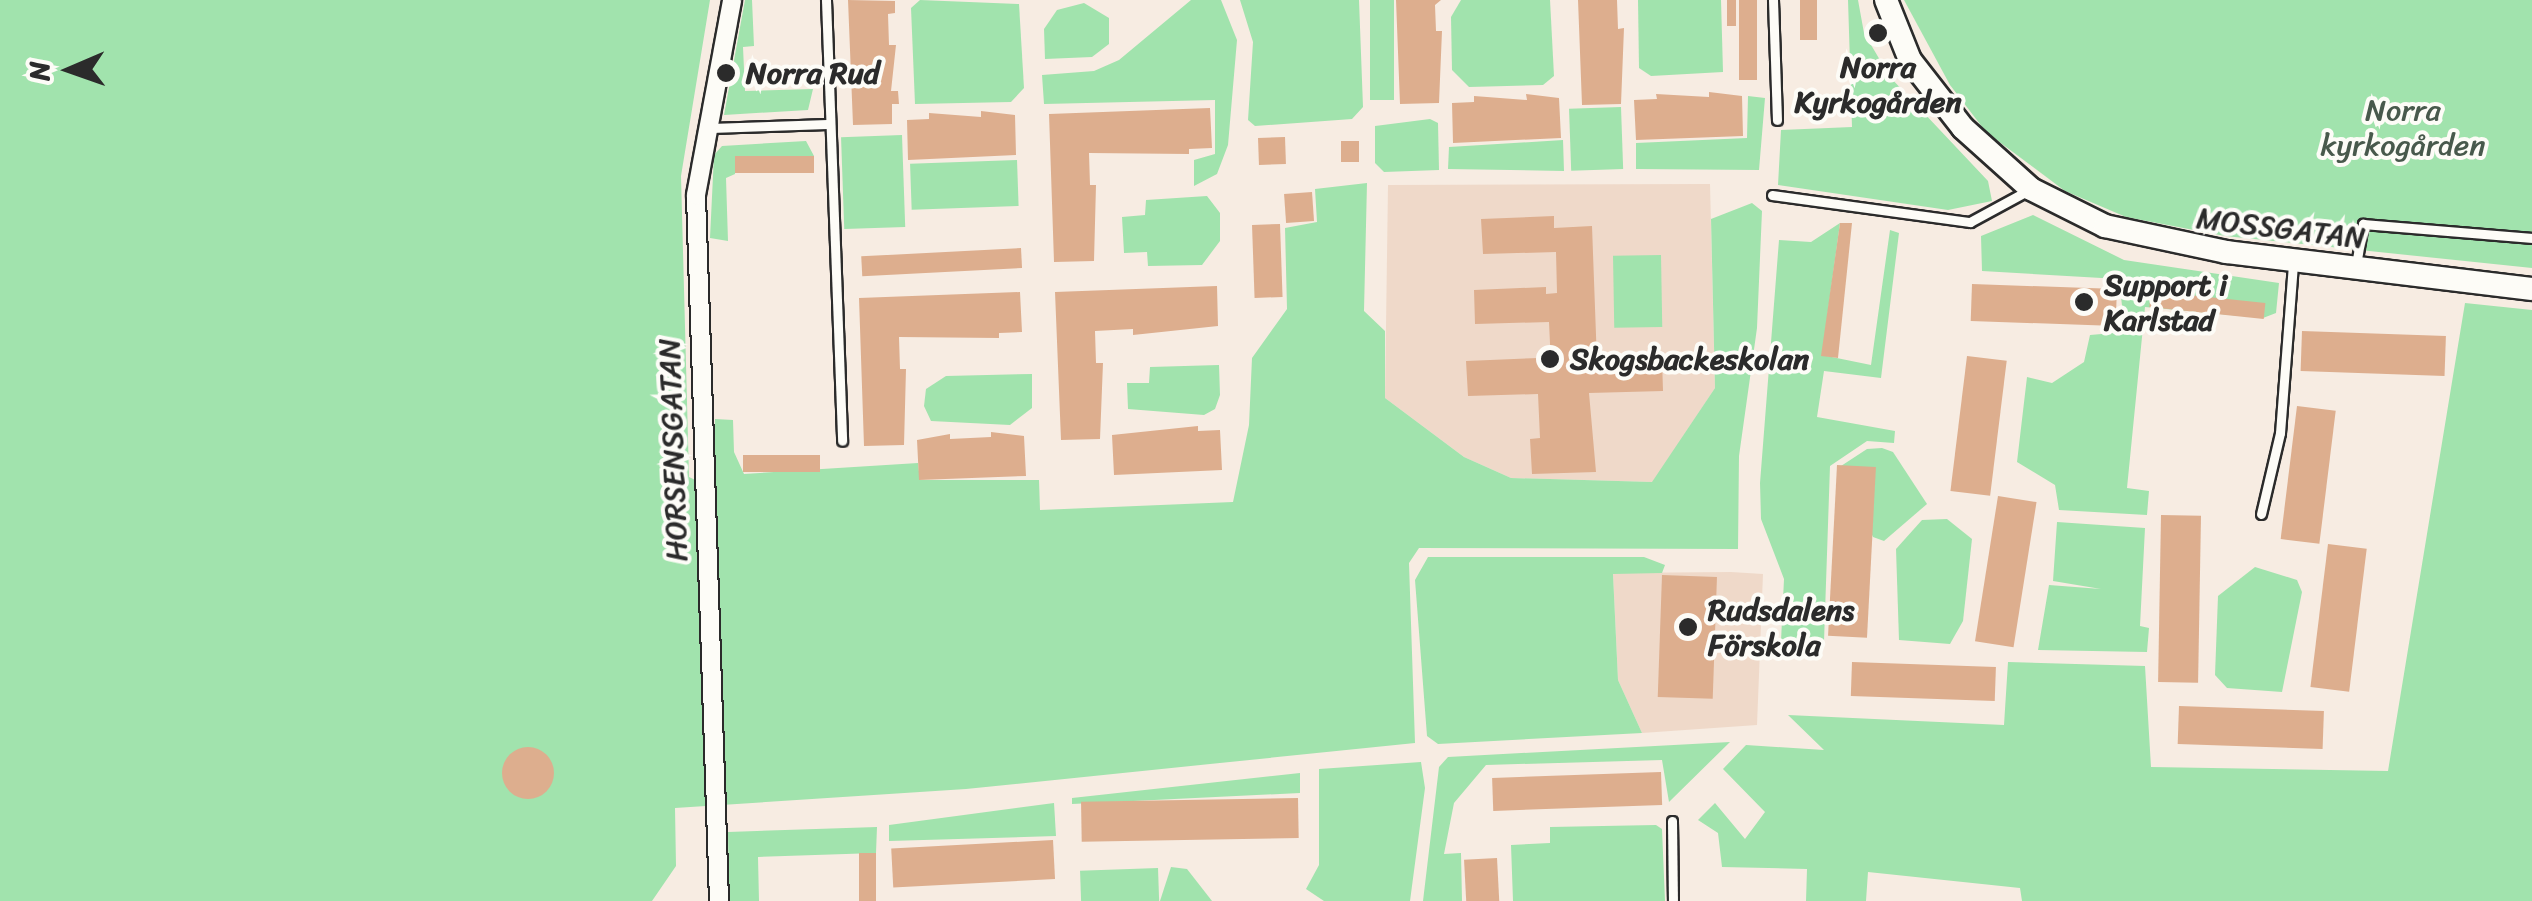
<!DOCTYPE html>
<html>
<head>
<meta charset="utf-8">
<style>
	body { margin:0 }
	#map { position:relative; width:2532px; height:901px; overflow:hidden; background:#f7ece2; font-family:Sriracha,sans-serif }
	div>[style] { position:absolute }
	.built>* { inset:0; background:#efd9c9 }
	.green>* { inset:0; background:#a1e3ad; transform-origin:0 0 }
	.building>* { inset:0; background:#ddae8e; transform-origin:0 0 }
	.round { border-radius:50% }
	.roads { filter:drop-shadow(2px 0 #2b2b2b) drop-shadow(-2px 0 #2b2b2b) drop-shadow(0 2px #2b2b2b) drop-shadow(0 -2px #2b2b2b) }
	.service>* { height:9px; margin:-4.5px; padding:0 4.5px; transform-origin:4.5px; border-radius:4.5px; background:#fdfcf7 }
	.minor>* { height:18px; margin:-9px; padding:0 9px; transform-origin:9px; border-radius:9px; background:#fdfcf7 }
	.tertiary>* { height:22px; margin:-11px; padding:0 11px; transform-origin:11px; border-radius:11px; background:#fdfcf7 }
	.dots>* { width:28px; height:28px; translate:-50% -50%; box-sizing:border-box; border:5px solid #fdfcf7; border-radius:50% }
	span { translate:-50% -50%; white-space:nowrap; text-align:center; line-height:1.15; -webkit-text-stroke:8px #fdfcf7; paint-order:stroke }
	.poi-label { font-size:30px; color:#2b2b2b; font-weight:700 }
	.left { translate:0 -50%; text-align:left }
	.park-label { font-size:30px; color:#48594c }
	.street-label { font-size:30px; color:#2b2b2b }
	.north { position:absolute; left:20px; top:20px; width:100px; height:100px; -webkit-text-stroke:8px #fdfcf7; paint-order:stroke; rotate:268deg; font-size:28px; font-weight:700; line-height:40px; text-align:center; color:#2b2b2b }
	.north::after { content:''; display:block; margin:auto; width:35px; height:45px; background:#2b2b2b; clip-path:polygon(50% 0,100% 100%,50% 72%,0 100%) }
</style>
</head>
<body>
<div id="map">
	<div class="built">
		<i style="clip-path:polygon(1710px 184px,1715px 388px,1653px 482px,1511px 478px,1464px 457px,1385px 398px,1388px 185px)"></i>
		<i style="clip-path:polygon(1731px 572px,1763px 574px,1757px 725px,1642px 733px,1618px 680px,1613px 573px)"></i>
	</div>
	<div class="green">
		<i style="clip-path:polygon(0 0,710px 0,681px 176px,689px 477px,714px 489px,715px 419px,733px 420px,734px 452px,744px 474px,918px 463px,920px 480px,1039px 480px,1040px 510px,1233px 502px,1249px 425px,1252px 358px,1287px 309px,1285px 228px,1317px 222px,1315px 189px,1367px 183px,1364px 311px,1385px 331px,1385px 398px,1464px 457px,1511px 478px,1652px 482px,1715px 388px,1711px 219px,1752px 203px,1762px 211px,1757px 328px,1739px 456px,1738px 549px,1419px 548px,1409px 563px,1415px 743px,966px 789px,675px 808px,676px 866px,652px 901px,0 901px)"></i>
		<i style="clip-path:polygon(745px 0,752px 0,754px 46px,743px 47px,745px 91px,813px 89px,808px 110px,724px 115px)"></i>
		<i style="clip-path:polygon(920px 0,1019px 4px,1024px 88px,1011px 102px,915px 104px,911px 8px)"></i>
		<i style="clip-path:polygon(1191px 0,1221px 0,1237px 40px,1228px 145px,1217px 174px,1194px 186px,1194px 160px,1215px 154px,1215px 100px,1044px 104px,1042px 75px,1094px 71px,1119px 60px)"></i>
		<i style="clip-path:polygon(1240px 0,1359px 0,1363px 107px,1352px 119px,1255px 126px,1248px 120px,1253px 42px)"></i>
		<i style="left:1370px;top:0;width:24px;height:100px"></i>
		<i style="clip-path:polygon(1461px 0,1550px 0,1554px 76px,1543px 85px,1469px 87px,1452px 70px,1451px 17px)"></i>
		<i style="clip-path:polygon(1638px 0,1721px 0,1723px 72px,1651px 76px,1639px 68px)"></i>
		<i style="clip-path:polygon(1848px 0,1858px 0,1864px 33px,1890px 77px,1988px 181px,1992px 201px,1948px 210px,1778px 185px,1781px 130px,1852px 127px)"></i>
		<i style="clip-path:polygon(1904px 0,2532px 0,2532px 268px,2225px 236px,2126px 217px,2065px 191px,1986px 132px,1950px 85px)"></i>
		<i style="clip-path:polygon(1084px 3px,1109px 18px,1109px 44px,1092px 57px,1045px 59px,1044px 29px,1057px 10px)"></i>
		<i style="clip-path:polygon(1748px 96px,1765px 98px,1759px 170px,1636px 169px,1636px 143px,1747px 138px)"></i>
		<i style="left:1621px;top:107px;width:62px;height:52px;rotate:88deg"></i>
		<i style="clip-path:polygon(1430px 119px,1438px 123px,1439px 170px,1384px 172px,1375px 163px,1375px 126px)"></i>
		<i style="left:902px;top:135px;width:92px;height:61px;rotate:88deg"></i>
		<i style="clip-path:polygon(1563px 140px,1564px 171px,1448px 169px,1449px 147px)"></i>
		<i style="clip-path:polygon(806px 141px,814px 156px,735px 157px,735px 174px,726px 178px,728px 241px,710px 238px,714px 155px,722px 146px)"></i>
		<i style="left:1017px;top:160px;width:46px;height:107px;rotate:88deg"></i>
		<i style="clip-path:polygon(1207px 196px,1220px 213px,1220px 241px,1202px 265px,1148px 266px,1147px 252px,1124px 253px,1122px 217px,1145px 215px,1146px 200px)"></i>
		<i style="clip-path:polygon(2033px 215px,2124px 260px,2279px 283px,2276px 313px,2263px 318px,2145px 307px,2127px 488px,2149px 491px,2147px 515px,2059px 510px,2055px 485px,2017px 462px,2027px 377px,2052px 383px,2084px 362px,2090px 335px,2125px 332px,2119px 279px,1982px 271px,1981px 236px)"></i>
		<i style="clip-path:polygon(1840px 223px,1822px 355px,1871px 365px,1890px 230px,1899px 233px,1881px 378px,1824px 371px,1817px 417px,1895px 431px,1894px 443px,1867px 441px,1830px 466px,1824px 642px,1781px 641px,1784px 579px,1761px 519px,1760px 483px,1779px 240px,1811px 242px)"></i>
		<i style="left:1661px;top:255px;width:72px;height:48px;rotate:89deg"></i>
		<i style="clip-path:polygon(2465px 303px,2532px 310px,2532px 901px,2022px 901px,2020px 888px,1868px 872px,1866px 901px,1806px 901px,1807px 869px,1722px 867px,1718px 833px,1698px 820px,1715px 803px,1745px 839px,1765px 812px,1723px 769px,1746px 745px,1824px 750px,1788px 715px,2004px 725px,2008px 662px,2145px 666px,2151px 767px,2388px 771px)"></i>
		<i style="clip-path:polygon(1219px 365px,1220px 395px,1215px 409px,1204px 415px,1128px 409px,1127px 383px,1149px 383px,1150px 367px)"></i>
		<i style="clip-path:polygon(1032px 374px,1032px 408px,1010px 425px,931px 421px,924px 406px,926px 389px,946px 376px)"></i>
		<i style="clip-path:polygon(1882px 448px,1893px 452px,1927px 504px,1884px 541px,1873px 537px,1841px 466px,1867px 449px)"></i>
		<i style="clip-path:polygon(1947px 519px,1972px 539px,1963px 621px,1950px 644px,1899px 640px,1896px 549px,1922px 520px)"></i>
		<i style="clip-path:polygon(2057px 522px,2145px 528px,2140px 626px,2149px 628px,2147px 652px,2038px 650px,2049px 585px,2101px 589px,2053px 581px)"></i>
		<i style="clip-path:polygon(1428px 557px,1644px 557px,1665px 565px,1662px 573px,1613px 574px,1618px 680px,1642px 733px,1438px 744px,1427px 736px,1415px 580px)"></i>
		<i style="clip-path:polygon(2255px 567px,2297px 580px,2302px 592px,2282px 692px,2227px 688px,2215px 675px,2218px 596px)"></i>
		<i style="clip-path:polygon(1730px 742px,1669px 802px,1662px 760px,1486px 765px,1454px 803px,1444px 854px,1461px 853px,1462px 901px,1423px 901px,1439px 767px,1448px 757px)"></i>
		<i style="clip-path:polygon(1421px 762px,1425px 788px,1410px 901px,1324px 901px,1306px 889px,1319px 865px,1319px 769px)"></i>
		<i style="clip-path:polygon(1300px 773px,1300px 793px,1072px 804px,1072px 798px)"></i>
		<i style="clip-path:polygon(1054px 803px,1056px 836px,889px 841px,889px 825px)"></i>
		<i style="clip-path:polygon(1656px 825px,1662px 829px,1665px 901px,1513px 901px,1511px 845px,1550px 843px,1550px 827px)"></i>
		<i style="clip-path:polygon(877px 827px,876px 853px,758px 857px,759px 901px,729px 901px,728px 832px)"></i>
		<i style="clip-path:polygon(1171px 867px,1187px 869px,1212px 901px,1160px 901px)"></i>
		<i style="left:1158px;top:868px;width:33px;height:78px;rotate:88deg"></i>
	</div>
	<div class="building">
		<i style="clip-path:polygon(848px 0,895px 1px,895px 13px,888px 14px,889px 45px,896px 45px,891px 91px,898px 91px,899px 104px,892px 104px,892px 124px,853px 125px)"></i>
		<i style="clip-path:polygon(1396px 0,1441px 0,1435px 5px,1436px 31px,1442px 31px,1439px 103px,1400px 104px)"></i>
		<i style="clip-path:polygon(1578px 0,1617px 0,1618px 29px,1624px 28px,1621px 104px,1582px 105px)"></i>
		<i style="left:1727px;top:0;width:9px;height:26px"></i>
		<i style="left:1739px;top:0;width:18px;height:80px"></i>
		<i style="left:1800px;top:0;width:17px;height:40px"></i>
		<i style="clip-path:polygon(1709px 92px,1742px 96px,1743px 136px,1636px 140px,1634px 100px,1657px 99px,1656px 94px,1709px 97px)"></i>
		<i style="clip-path:polygon(1526px 94px,1559px 98px,1561px 138px,1453px 143px,1452px 103px,1474px 102px,1474px 96px,1527px 100px)"></i>
		<i style="clip-path:polygon(1210px 108px,1212px 148px,1189px 149px,1189px 154px,1089px 153px,1090px 185px,1096px 185px,1094px 261px,1054px 262px,1049px 114px)"></i>
		<i style="clip-path:polygon(981px 111px,1015px 115px,1016px 155px,908px 160px,907px 120px,929px 119px,929px 113px,981px 117px)"></i>
		<i style="left:1285px;top:137px;width:27px;height:27px;rotate:88deg"></i>
		<i style="left:1359px;top:141px;width:21px;height:18px;rotate:90deg"></i>
		<i style="left:814px;top:156px;width:17px;height:79px;rotate:90deg"></i>
		<i style="left:1312px;top:192px;width:29px;height:28px;rotate:86deg"></i>
		<i style="clip-path:polygon(1554px 216px,1554px 228px,1592px 226px,1597px 362px,1662px 359px,1663px 391px,1589px 393px,1596px 472px,1532px 474px,1530px 439px,1540px 438px,1538px 394px,1468px 396px,1466px 361px,1539px 358px,1539px 365px,1551px 365px,1549px 322px,1475px 324px,1474px 290px,1546px 287px,1546px 294px,1557px 293px,1556px 252px,1483px 254px,1481px 219px)"></i>
		<i style="clip-path:polygon(1840px 223px,1852px 223px,1838px 358px,1821px 356px)"></i>
		<i style="left:1280px;top:224px;width:73px;height:28px;rotate:88deg"></i>
		<i style="left:1021px;top:248px;width:20px;height:160px;rotate:87deg"></i>
		<i style="left:1972px;top:284px;width:145px;height:37px;rotate:2deg"></i>
		<i style="clip-path:polygon(1217px 286px,1218px 326px,1133px 335px,1133px 329px,1095px 331px,1096px 363px,1103px 363px,1100px 439px,1061px 440px,1055px 292px)"></i>
		<i style="left:2151px;top:291px;width:115px;height:16px;rotate:6deg"></i>
		<i style="clip-path:polygon(1020px 292px,1022px 332px,999px 333px,999px 338px,899px 337px,900px 369px,906px 369px,904px 445px,864px 446px,859px 298px)"></i>
		<i style="left:2302px;top:331px;width:144px;height:40px;rotate:2deg"></i>
		<i style="left:1967px;top:356px;width:40px;height:136px;rotate:7deg"></i>
		<i style="left:2297px;top:406px;width:39px;height:134px;rotate:7deg"></i>
		<i style="clip-path:polygon(1198px 426px,1198px 431px,1220px 430px,1222px 470px,1114px 475px,1112px 435px)"></i>
		<i style="clip-path:polygon(991px 432px,1024px 436px,1026px 476px,919px 480px,917px 440px,950px 434px,950px 439px,991px 437px)"></i>
		<i style="left:820px;top:455px;width:17px;height:77px;rotate:90deg"></i>
		<i style="left:1837px;top:465px;width:39px;height:171px;rotate:3deg"></i>
		<i style="left:1998px;top:496px;width:39px;height:147px;rotate:9deg"></i>
		<i style="left:2161px;top:515px;width:40px;height:167px;rotate:1deg"></i>
		<i style="left:2328px;top:544px;width:39px;height:144px;rotate:7deg"></i>
		<i style="left:1662px;top:575px;width:55px;height:122px;rotate:2deg"></i>
		<i style="left:1852px;top:662px;width:144px;height:34px;rotate:2deg"></i>
		<i style="left:2179px;top:706px;width:145px;height:38px;rotate:2deg"></i>
		<i class="round" style="left:502px;top:747px;width:52px;height:52px"></i>
		<i style="left:1661px;top:772px;width:33px;height:169px;rotate:88deg"></i>
		<i style="left:1298px;top:798px;width:40px;height:217px;rotate:89deg"></i>
		<i style="left:1053px;top:840px;width:39px;height:162px;rotate:87deg"></i>
		<i style="left:859px;top:853px;width:17px;height:48px"></i>
		<i style="left:1497px;top:858px;width:43px;height:33px;rotate:87deg"></i>
	</div>
	<div class="roads">
		<div class="service">
			<i style="left:826px;top:0;width:441px;rotate:87.9deg"></i>
			<i style="left:1773px;top:0;width:120px;rotate:88.1deg"></i>
			<i style="left:708px;top:128px;width:122px;rotate:-1.9deg"></i>
			<i style="left:1772px;top:195px;width:200px;rotate:7.8deg"></i>
			<i style="left:1970px;top:222px;width:67px;rotate:-28.5deg"></i>
			<i style="left:2356px;top:265px;width:42px;rotate:-80.3deg"></i>
			<i style="left:2363px;top:224px;width:170px;rotate:4.7deg"></i>
			<i style="left:2261px;top:514px;width:83px;rotate:-76.8deg"></i>
			<i style="left:2280px;top:433px;width:170px;rotate:-85.6deg"></i>
			<i style="left:1672px;top:821px;width:80px;rotate:89.3deg"></i>
		</div>
		<div class="minor">
			<i style="left:719px;top:901px;width:706px;rotate:-91.87deg"></i>
			<i style="left:696px;top:195px;width:198px;rotate:-79.5deg"></i>
		</div>
		<div class="tertiary">
			<i style="left:1886px;top:0;width:65px;rotate:68.2deg"></i>
			<i style="left:1910px;top:60px;width:86px;rotate:52.1deg"></i>
			<i style="left:1963px;top:128px;width:91px;rotate:41.9deg"></i>
			<i style="left:2031px;top:189px;width:83px;rotate:26.6deg"></i>
			<i style="left:2105px;top:226px;width:124px;rotate:12.1deg"></i>
			<i style="left:2226px;top:252px;width:308px;rotate:6.9deg"></i>
		</div>
	</div>
	<div class="dots">
		<i style="left:1878px;top:33px;background:#2b2b2b"></i>
		<i style="left:726px;top:73px;background:#2b2b2b"></i>
		<i style="left:2084px;top:302px;background:#2b2b2b"></i>
		<i style="left:1550px;top:359px;background:#2b2b2b"></i>
		<i style="left:1688px;top:627px;background:#2b2b2b"></i>
	</div>
	<div class="poi-label">
		<span style="left:1878px;top:84px">Norra<br>Kyrkogården</span>
		<span class="left" style="left:746px;top:73px">Norra Rud</span>
		<span class="left" style="left:2104px;top:302px">Support i<br>Karlstad</span>
		<span class="left" style="left:1570px;top:359px">Skogsbackeskolan</span>
		<span class="left" style="left:1708px;top:627px">Rudsdalens<br>Förskola</span>
	</div>
	<div class="park-label">
		<span style="left:2403px;top:127px">Norra<br>kyrkogården</span>
	</div>
	<div class="street-label">
		<span style="left:2281px;top:228px;rotate:7deg">MOSSGATAN</span>
		<span style="left:673px;top:450px;rotate:-92deg">HORSENSGATAN</span>
	</div>
	<div class="north">N</div>
</div>
</body>
</html>
